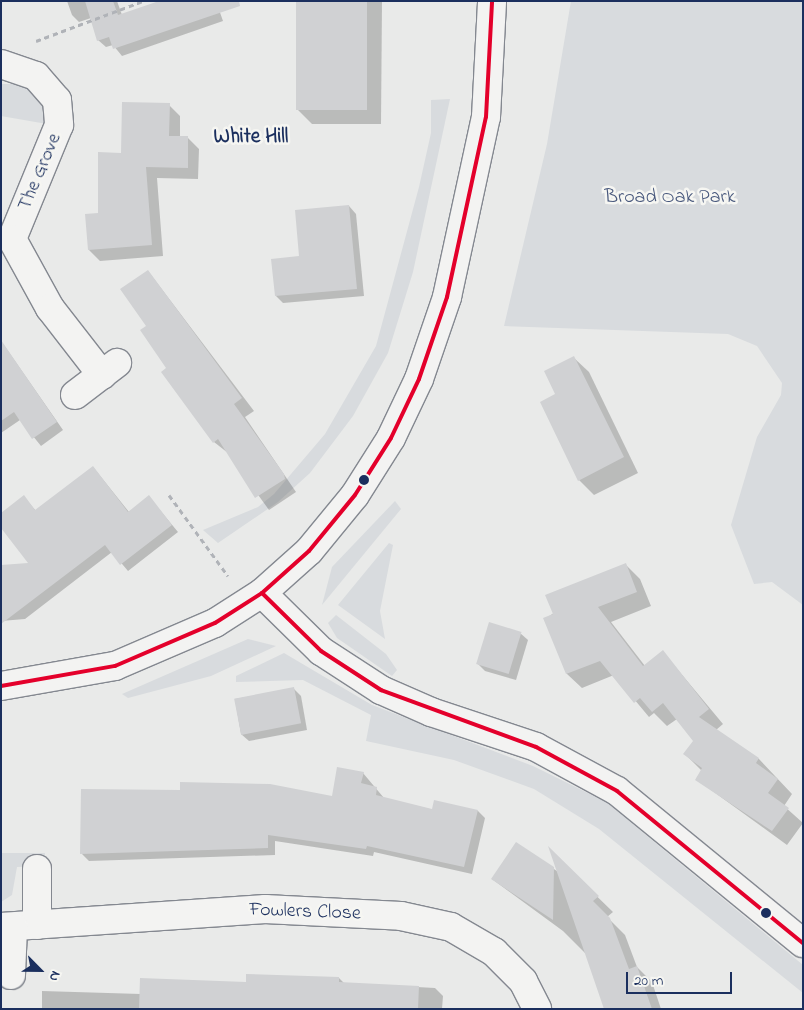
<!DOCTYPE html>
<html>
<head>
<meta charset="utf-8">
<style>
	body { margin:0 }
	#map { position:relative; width:804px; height:1010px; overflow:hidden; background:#e9eae9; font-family:"Indie Flower",sans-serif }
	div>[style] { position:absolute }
	.green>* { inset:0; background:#d8dbde }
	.shadow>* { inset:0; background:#0003 }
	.building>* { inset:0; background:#d0d1d3; transform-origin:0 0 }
	.path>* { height:3px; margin-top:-1.5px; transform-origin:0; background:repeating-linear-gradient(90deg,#b0b3b8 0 5px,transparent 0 9px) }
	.roads { filter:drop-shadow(1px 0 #848890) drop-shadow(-1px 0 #848890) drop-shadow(0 1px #848890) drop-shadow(0 -1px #848890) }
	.minor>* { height:28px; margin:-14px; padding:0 14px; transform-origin:14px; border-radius:14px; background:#f3f3f2 }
	.trunk>* { height:28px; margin:-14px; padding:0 14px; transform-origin:14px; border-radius:14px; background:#f3f3f2 }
	.bus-1>* { height:4px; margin:-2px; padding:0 2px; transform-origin:2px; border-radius:2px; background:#e4002b }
	.dots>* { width:14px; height:14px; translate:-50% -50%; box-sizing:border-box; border:2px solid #f6f6f2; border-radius:50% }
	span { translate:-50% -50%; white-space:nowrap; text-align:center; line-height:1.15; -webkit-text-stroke:5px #f6f6f2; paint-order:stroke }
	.street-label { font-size:20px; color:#1b2f5e }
	.park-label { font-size:20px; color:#47577c }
	.neighbourhood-label { font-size:21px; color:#1b2f5e; font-weight:700 }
	.frame { position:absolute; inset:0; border:2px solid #1b2f5e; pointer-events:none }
	.north { position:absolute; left:15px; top:945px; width:50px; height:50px; -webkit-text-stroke:4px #f6f6f2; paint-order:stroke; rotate:113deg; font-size:14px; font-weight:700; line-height:20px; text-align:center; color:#1b2f5e }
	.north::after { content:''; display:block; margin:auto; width:18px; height:22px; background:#1b2f5e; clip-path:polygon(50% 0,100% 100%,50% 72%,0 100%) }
	.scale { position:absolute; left:626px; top:972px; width:106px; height:22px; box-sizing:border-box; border:2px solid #1b2f5e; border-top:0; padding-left:6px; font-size:15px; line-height:18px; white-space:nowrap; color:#1b2f5e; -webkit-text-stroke:4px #f6f6f2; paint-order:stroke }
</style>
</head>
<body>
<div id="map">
	<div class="green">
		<i style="clip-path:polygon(571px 1px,803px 1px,803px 605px,772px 582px,754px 584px,731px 525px,757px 437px,781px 395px,782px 383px,757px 346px,728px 334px,504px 326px,547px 144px)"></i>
		<i style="clip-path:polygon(1px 84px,24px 84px,43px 100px,47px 124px,1px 116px)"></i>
		<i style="clip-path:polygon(450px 99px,413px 272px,388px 353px,353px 416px,310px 473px,278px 502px,218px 543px,203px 530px,258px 507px,274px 494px,325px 434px,376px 346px,419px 187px,431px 133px,431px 100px)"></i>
		<i style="clip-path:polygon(395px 501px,401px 509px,322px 605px,332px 567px)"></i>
		<i style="clip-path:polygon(389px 543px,393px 545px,380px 611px,385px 639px,338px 605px)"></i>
		<i style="clip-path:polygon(336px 615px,386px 654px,397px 670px,392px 676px,337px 638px,328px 623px)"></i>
		<i style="clip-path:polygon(248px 639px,276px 646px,211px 676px,128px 698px,122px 694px)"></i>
		<i style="clip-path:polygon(284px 653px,372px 705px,533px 766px,606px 802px,803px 965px,803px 993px,599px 829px,534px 789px,454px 760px,366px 741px,371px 715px,303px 680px,236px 682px,236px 676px)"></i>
		<i style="clip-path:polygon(1px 853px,45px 853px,44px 866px,17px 867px,12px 895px,1px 902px)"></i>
	</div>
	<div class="shadow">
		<i style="clip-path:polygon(67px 1px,117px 1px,122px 15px,216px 1px,223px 21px,122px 56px,113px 45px,106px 47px,98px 40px,91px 18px,79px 22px,72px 15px)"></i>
		<i style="clip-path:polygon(297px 1px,382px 1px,381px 124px,312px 124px,297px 109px)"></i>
		<i style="clip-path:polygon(169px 105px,180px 116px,180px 137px,188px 138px,199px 149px,198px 179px,157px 178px,163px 256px,100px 261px,89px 250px,122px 154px)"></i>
		<i style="clip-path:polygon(349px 206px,356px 214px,364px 296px,283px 303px,276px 296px,300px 257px)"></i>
		<i style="clip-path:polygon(148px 271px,254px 411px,245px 417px,296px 492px,269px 510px,228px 453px,214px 442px,168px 368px,148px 326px)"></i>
		<i style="clip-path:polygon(1px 341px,63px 430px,41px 446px,20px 420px,1px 433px)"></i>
		<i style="clip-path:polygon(574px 358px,589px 372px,638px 473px,594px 495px,579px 480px,556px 394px)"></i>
		<i style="clip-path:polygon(93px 467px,129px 512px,149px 497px,178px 532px,128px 571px,112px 552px,25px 619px,1px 621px,30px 564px,24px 497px,36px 511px)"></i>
		<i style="clip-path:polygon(625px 564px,640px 579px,651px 606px,611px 622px,645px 666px,663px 652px,723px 724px,716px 730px,759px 759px,792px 794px,784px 806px,803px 823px,787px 845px,696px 779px,702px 771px,685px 754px,694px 741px,677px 719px,667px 726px,654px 713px,649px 717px,614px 675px,582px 688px,567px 674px,545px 619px)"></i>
		<i style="clip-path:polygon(520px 633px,528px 640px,516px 680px,485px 671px,478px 664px)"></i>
		<i style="clip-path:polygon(294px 689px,301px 696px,307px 730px,249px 741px,241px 734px,235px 699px)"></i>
		<i style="clip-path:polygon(363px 773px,384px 798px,433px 810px,478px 811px,485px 818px,472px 874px,374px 852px,373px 856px,275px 841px,275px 855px,89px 861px,82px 854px,82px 791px,333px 797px)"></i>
		<i style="clip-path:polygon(516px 843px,570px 880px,575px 875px,613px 912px,607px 917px,625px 935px,637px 967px,652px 982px,661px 1009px,605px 1009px,587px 955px,563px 931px,492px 879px)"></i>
		<i style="clip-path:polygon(339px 978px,344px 983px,435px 988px,443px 996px,442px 1009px,42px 1009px,42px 991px,141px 994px)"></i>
	</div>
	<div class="building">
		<i style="clip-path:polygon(85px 1px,113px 1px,118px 15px,159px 1px,239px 1px,240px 6px,113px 49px,109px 37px,97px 41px)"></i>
		<i style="left:296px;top:1px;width:71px;height:109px"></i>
		<i style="clip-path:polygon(122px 102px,170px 103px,169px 136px,188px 136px,188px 168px,146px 167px,152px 245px,88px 250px,85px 214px,98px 213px,98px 152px,121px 153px)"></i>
		<i style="clip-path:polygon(349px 205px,357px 289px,275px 296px,271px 259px,299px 256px,295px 210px)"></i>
		<i style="clip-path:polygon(148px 270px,242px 398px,234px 404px,284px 474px,285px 479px,255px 498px,218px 439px,213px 443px,161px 372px,166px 368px,140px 330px,146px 326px,120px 289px)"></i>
		<i style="clip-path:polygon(1px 340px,57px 422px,32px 439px,14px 412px,1px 421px)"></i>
		<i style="clip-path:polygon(574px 356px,624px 457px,578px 481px,540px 402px,555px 394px,544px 371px)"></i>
		<i style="clip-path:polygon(93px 466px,128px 512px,149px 495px,172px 525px,120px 565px,105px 545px,1px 624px,1px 565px,28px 563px,1px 528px,1px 513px,24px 495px,35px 510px)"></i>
		<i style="clip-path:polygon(626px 563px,637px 592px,598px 607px,643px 666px,663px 650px,709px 709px,699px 717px,759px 758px,756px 763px,778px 779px,768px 793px,789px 808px,772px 831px,695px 780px,702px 768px,683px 754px,693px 741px,663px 703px,652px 712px,640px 698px,634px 703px,600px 661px,566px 674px,543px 618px,553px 614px,545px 595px)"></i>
		<i style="left:489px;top:622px;width:34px;height:44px;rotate:17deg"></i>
		<i style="left:294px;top:687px;width:37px;height:61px;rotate:79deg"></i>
		<i style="clip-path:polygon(337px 767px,364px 772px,361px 783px,377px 787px,376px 795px,432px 809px,434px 800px,478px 810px,464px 867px,367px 846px,366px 849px,268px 835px,268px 848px,80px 854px,81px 789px,180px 790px,180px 782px,270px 784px,332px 796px)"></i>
		<i style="clip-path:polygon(516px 842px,554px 867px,553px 920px,491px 879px)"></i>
		<i style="clip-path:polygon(548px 846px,599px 896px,593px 901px,610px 918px,629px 969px,637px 966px,652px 1009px,604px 1009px)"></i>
		<i style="clip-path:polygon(246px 974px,339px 977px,339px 982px,419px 986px,418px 1009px,139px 1009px,140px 978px,246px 982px)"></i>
	</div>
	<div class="path">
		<i style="left:36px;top:41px;width:114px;rotate:-20.5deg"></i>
		<i style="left:169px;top:495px;width:100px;rotate:53.9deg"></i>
	</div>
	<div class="roads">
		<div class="minor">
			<i style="left:1px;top:64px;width:37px;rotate:19deg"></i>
			<i style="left:36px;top:76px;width:32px;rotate:49deg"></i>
			<i style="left:57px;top:100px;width:25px;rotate:85deg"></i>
			<i style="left:59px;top:125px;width:123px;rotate:112.4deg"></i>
			<i style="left:12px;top:239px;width:79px;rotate:61.2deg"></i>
			<i style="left:50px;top:308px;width:85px;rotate:52.2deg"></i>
			<i style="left:75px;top:395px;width:53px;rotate:-37.3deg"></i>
			<i style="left:262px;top:593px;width:83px;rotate:44.5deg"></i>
			<i style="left:321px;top:651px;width:72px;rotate:33deg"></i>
			<i style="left:381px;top:690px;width:55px;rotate:23.7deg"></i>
			<i style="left:431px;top:712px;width:111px;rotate:18.4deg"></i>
			<i style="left:536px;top:747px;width:92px;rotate:28.5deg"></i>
			<i style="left:617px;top:791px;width:240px;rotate:39.3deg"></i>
			<i style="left:37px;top:925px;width:56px;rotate:-90deg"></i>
			<i style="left:1px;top:927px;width:265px;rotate:-3.9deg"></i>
			<i style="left:265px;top:909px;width:136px;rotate:2.9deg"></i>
			<i style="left:401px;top:916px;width:51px;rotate:12.4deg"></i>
			<i style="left:451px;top:927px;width:50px;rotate:30.2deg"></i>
			<i style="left:494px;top:952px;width:41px;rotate:45deg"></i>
			<i style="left:523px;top:981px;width:31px;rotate:63deg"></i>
			<i style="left:11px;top:975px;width:48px;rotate:-87.6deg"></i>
		</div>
		<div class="trunk">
			<i style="left:1px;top:686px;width:116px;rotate:-10deg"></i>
			<i style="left:115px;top:666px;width:109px;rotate:-23.3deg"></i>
			<i style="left:215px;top:623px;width:56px;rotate:-32.6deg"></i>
			<i style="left:262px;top:593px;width:63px;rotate:-41.8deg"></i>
			<i style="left:309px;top:551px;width:72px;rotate:-50.6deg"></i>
			<i style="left:355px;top:495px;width:67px;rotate:-57.7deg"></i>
			<i style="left:391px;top:438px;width:65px;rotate:-64.6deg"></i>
			<i style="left:419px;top:379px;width:87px;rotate:-71.1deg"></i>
			<i style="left:447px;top:297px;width:184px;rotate:-77.8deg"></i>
			<i style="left:486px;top:117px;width:116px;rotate:-87deg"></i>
		</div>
	</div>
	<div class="bus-1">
		<i style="left:262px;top:593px;width:83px;rotate:44.5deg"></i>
		<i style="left:321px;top:651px;width:72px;rotate:33deg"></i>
		<i style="left:381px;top:690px;width:165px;rotate:20.2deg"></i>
		<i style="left:536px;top:747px;width:92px;rotate:28.5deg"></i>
		<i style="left:617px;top:791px;width:240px;rotate:39.3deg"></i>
		<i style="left:1px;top:686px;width:116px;rotate:-10deg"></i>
		<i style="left:115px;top:666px;width:109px;rotate:-23.3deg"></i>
		<i style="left:215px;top:623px;width:56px;rotate:-32.6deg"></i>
		<i style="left:262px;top:593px;width:63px;rotate:-41.8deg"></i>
		<i style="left:309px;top:551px;width:72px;rotate:-50.6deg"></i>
		<i style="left:355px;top:495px;width:67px;rotate:-57.7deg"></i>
		<i style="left:391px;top:438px;width:65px;rotate:-64.6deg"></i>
		<i style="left:419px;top:379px;width:87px;rotate:-71.1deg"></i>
		<i style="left:447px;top:297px;width:184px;rotate:-77.8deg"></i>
		<i style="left:486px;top:117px;width:116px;rotate:-87deg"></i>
	</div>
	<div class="dots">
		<i style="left:364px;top:480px;background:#1b2f5e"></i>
		<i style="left:766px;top:913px;background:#1b2f5e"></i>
	</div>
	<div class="street-label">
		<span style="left:40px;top:172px;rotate:-67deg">The Grove</span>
		<span style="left:305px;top:912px;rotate:2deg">Fowlers Close</span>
	</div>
	<div class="park-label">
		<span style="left:670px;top:197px">Broad Oak Park</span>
	</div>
	<div class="neighbourhood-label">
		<span style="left:251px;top:137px">White Hill</span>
	</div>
	<div class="frame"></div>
	<div class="north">N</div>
	<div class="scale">20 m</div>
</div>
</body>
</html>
